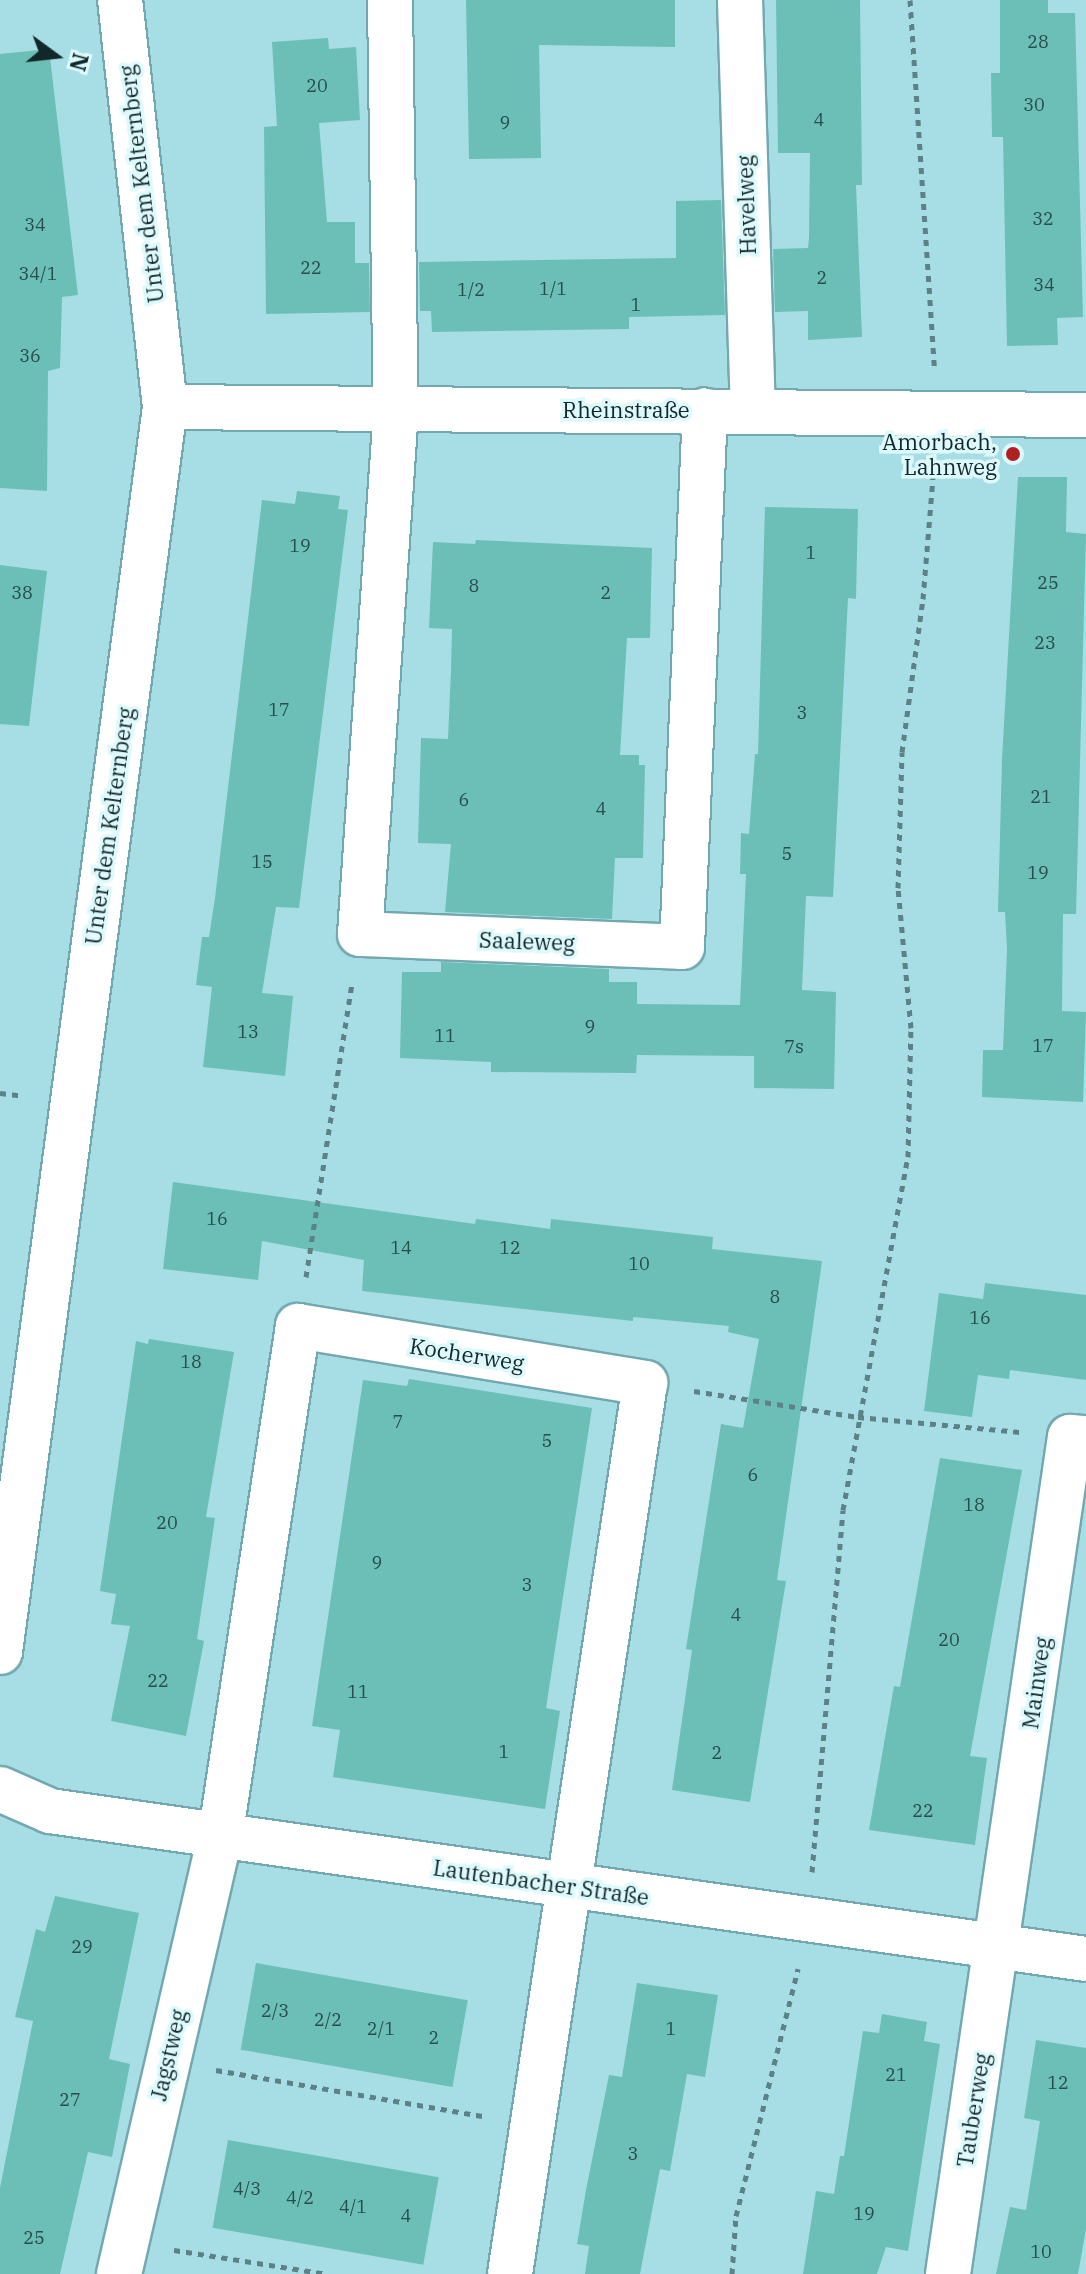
<!DOCTYPE html>
<html>
<head>
<meta charset="utf-8">
<style>
	body { margin:0 }
	#map { position:relative; width:1086px; height:2274px; overflow:hidden; background:#a7dde5; font-family:"IBM Plex Serif",serif }
	div>[style] { position:absolute }
	.building>* { inset:0; background:#6cbfb7; transform-origin:0 0 }
	.path>* { height:5px; margin-top:-2.5px; transform-origin:0; background:repeating-linear-gradient(90deg,#5c8288 0 6px,transparent 0 12px) }
	.roads { filter:drop-shadow(2px 0 #73a8af) drop-shadow(-2px 0 #73a8af) drop-shadow(0 2px #73a8af) drop-shadow(0 -2px #73a8af) }
	.street>* { height:44px; margin:-22px; padding:0 22px; transform-origin:22px; border-radius:22px; background:#fff }
	.dots>* { width:22px; height:22px; translate:-50% -50%; box-sizing:border-box; border:4px solid #def9fc; border-radius:50% }
	span { translate:-50% -50%; white-space:nowrap; text-align:center; line-height:1.15; -webkit-text-stroke:7px #def9fc; paint-order:stroke }
	.number-label { font-size:18px; color:#284d4d }
	.number-label span { -webkit-text-stroke-width:0 }
	.street-label { font-size:22px; color:#11272a }
	.poi-label { font-size:22px; color:#11272a }
	.right { translate:-100% -50%; text-align:right }
	.north { position:absolute; left:16px; top:16px; width:80px; height:80px; -webkit-text-stroke:6px #def9fc; paint-order:stroke; rotate:105deg; font-size:22px; font-weight:700; line-height:32px; text-align:center; color:#11272a }
	.north::after { content:''; display:block; margin:auto; width:28px; height:36px; background:#11272a; clip-path:polygon(50% 0,100% 100%,50% 72%,0 100%) }
</style>
</head>
<body>
<div id="map">
	<div class="building">
		<i style="clip-path:polygon(466px 0,675px 0,675px 47px,539px 45px,541px 158px,469px 159px)"></i>
		<i style="clip-path:polygon(776px 0,860px 0,862px 185px,856px 185px,862px 337px,808px 340px,808px 311px,775px 312px,773px 249px,808px 248px,809px 238px,810px 153px,778px 153px)"></i>
		<i style="clip-path:polygon(1000px 0,1048px 0,1048px 13px,1075px 13px,1083px 317px,1057px 318px,1058px 345px,1007px 346px,1003px 137px,992px 137px,991px 73px,1000px 73px)"></i>
		<i style="clip-path:polygon(328px 38px,329px 49px,356px 47px,360px 120px,319px 123px,327px 222px,355px 222px,355px 263px,369px 263px,370px 312px,266px 314px,264px 127px,277px 126px,272px 42px)"></i>
		<i style="clip-path:polygon(49px 49px,78px 295px,62px 297px,60px 368px,48px 371px,47px 491px,0 488px,0 54px)"></i>
		<i style="clip-path:polygon(721px 200px,725px 315px,629px 317px,629px 329px,432px 332px,431px 311px,420px 311px,419px 262px,676px 258px,676px 201px)"></i>
		<i style="clip-path:polygon(1018px 477px,1067px 477px,1066px 532px,1086px 534px,1076px 914px,1063px 914px,1062px 1011px,1086px 1012px,1083px 1102px,982px 1097px,983px 1050px,1003px 1050px,1007px 949px,1005px 912px,998px 912px,1002px 759px)"></i>
		<i style="clip-path:polygon(297px 491px,340px 496px,338px 509px,348px 510px,299px 908px,276px 907px,262px 993px,293px 996px,285px 1076px,203px 1067px,212px 987px,196px 985px,202px 937px,209px 937px,215px 898px,262px 500px,295px 504px)"></i>
		<i style="clip-path:polygon(765px 507px,858px 509px,856px 599px,848px 598px,833px 897px,806px 896px,802px 990px,836px 992px,834px 1089px,754px 1088px,754px 1056px,637px 1055px,636px 1073px,491px 1072px,491px 1062px,400px 1058px,402px 972px,441px 972px,441px 962px,609px 969px,609px 982px,637px 982px,637px 1004px,740px 1005px,746px 874px,740px 874px,741px 833px,749px 834px,755px 754px,758px 754px)"></i>
		<i style="clip-path:polygon(476px 540px,652px 548px,650px 638px,627px 638px,620px 755px,639px 755px,639px 765px,645px 765px,643px 858px,615px 858px,612px 919px,445px 912px,451px 844px,418px 843px,421px 738px,448px 739px,451px 670px,452px 629px,429px 628px,433px 542px,475px 544px)"></i>
		<i style="clip-path:polygon(0 565px,47px 571px,29px 726px,0 724px)"></i>
		<i style="clip-path:polygon(173px 1182px,475px 1224px,476px 1219px,550px 1229px,551px 1219px,713px 1237px,712px 1249px,822px 1261px,777px 1580px,786px 1581px,750px 1802px,672px 1790px,692px 1650px,686px 1649px,721px 1424px,743px 1428px,759px 1339px,728px 1332px,729px 1326px,633px 1317px,633px 1321px,362px 1291px,364px 1260px,262px 1241px,258px 1280px,163px 1269px)"></i>
		<i style="clip-path:polygon(985px 1283px,1086px 1295px,1086px 1380px,1010px 1370px,1009px 1379px,978px 1375px,972px 1417px,924px 1411px,939px 1293px,983px 1299px)"></i>
		<i style="clip-path:polygon(149px 1339px,234px 1352px,206px 1517px,215px 1518px,197px 1639px,204px 1641px,186px 1736px,111px 1721px,130px 1626px,111px 1624px,116px 1594px,100px 1591px,136px 1341px,148px 1344px)"></i>
		<i style="clip-path:polygon(409px 1379px,592px 1408px,546px 1708px,560px 1711px,545px 1809px,333px 1777px,340px 1730px,312px 1726px,363px 1380px,407px 1386px)"></i>
		<i style="clip-path:polygon(940px 1458px,1022px 1470px,970px 1756px,987px 1758px,975px 1845px,869px 1830px,894px 1686px,900px 1687px)"></i>
		<i style="clip-path:polygon(55px 1896px,139px 1913px,109px 2059px,130px 2064px,112px 2157px,88px 2152px,60px 2274px,0 2274px,0 2188px,33px 2021px,15px 2017px,36px 1929px,45px 1932px)"></i>
		<i style="left:256px;top:1963px;width:215px;height:88px;rotate:10deg"></i>
		<i style="clip-path:polygon(637px 1983px,718px 1995px,705px 2077px,687px 2074px,670px 2171px,660px 2169px,640px 2274px,585px 2274px,589px 2246px,577px 2244px,586px 2190px,609px 2075px,622px 2077px)"></i>
		<i style="clip-path:polygon(882px 2014px,927px 2022px,924px 2041px,940px 2044px,908px 2251px,886px 2247px,877px 2274px,803px 2274px,816px 2191px,834px 2194px,840px 2156px,844px 2156px,863px 2031px,879px 2033px)"></i>
		<i style="clip-path:polygon(1036px 2040px,1086px 2048px,1086px 2229px,1078px 2274px,996px 2274px,1010px 2207px,1026px 2210px,1040px 2121px,1024px 2118px)"></i>
		<i style="left:228px;top:2140px;width:214px;height:89px;rotate:10deg"></i>
	</div>
	<div class="path">
		<i style="left:910px;top:0;width:367px;rotate:86.2deg"></i>
		<i style="left:0;top:1093px;width:23px;rotate:7deg"></i>
		<i style="left:306px;top:1277px;width:298px;rotate:-81.1deg"></i>
		<i style="left:694px;top:1391px;width:166px;rotate:9deg"></i>
		<i style="left:858px;top:1417px;width:164px;rotate:5.3deg"></i>
		<i style="left:812px;top:1872px;width:363px;rotate:-85.1deg"></i>
		<i style="left:843px;top:1510px;width:359px;rotate:-79.6deg"></i>
		<i style="left:908px;top:1157px;width:129px;rotate:-88.7deg"></i>
		<i style="left:911px;top:1028px;width:141px;rotate:-95.3deg"></i>
		<i style="left:898px;top:888px;width:136px;rotate:-88.3deg"></i>
		<i style="left:902px;top:752px;width:154px;rotate:-82.2deg"></i>
		<i style="left:923px;top:599px;width:135px;rotate:-85.3deg"></i>
		<i style="left:216px;top:2070px;width:270px;rotate:9.8deg"></i>
		<i style="left:174px;top:2250px;width:155px;rotate:8.9deg"></i>
		<i style="left:732px;top:2274px;width:58px;rotate:-86.1deg"></i>
		<i style="left:736px;top:2216px;width:255px;rotate:-75.9deg"></i>
	</div>
	<div class="roads">
		<div class="street">
			<i style="left:390px;top:0;width:410px;rotate:89.2deg"></i>
			<i style="left:396px;top:410px;width:525px;rotate:93.93deg"></i>
			<i style="left:360px;top:934px;width:322px;rotate:2.3deg"></i>
			<i style="left:682px;top:947px;width:537px;rotate:-87.55deg"></i>
			<i style="left:740px;top:0;width:410px;rotate:88.2deg"></i>
			<i style="left:165px;top:407px;width:921px;rotate:0.5deg"></i>
			<i style="left:0;top:1652px;width:1256px;rotate:-82.45deg"></i>
			<i style="left:165px;top:407px;width:409px;rotate:-96.3deg"></i>
			<i style="left:0;top:1789px;width:55px;rotate:23.7deg"></i>
			<i style="left:50px;top:1811px;width:1047px;rotate:8.13deg"></i>
			<i style="left:119px;top:2274px;width:448px;rotate:-77deg"></i>
			<i style="left:220px;top:1838px;width:518px;rotate:-81.34deg"></i>
			<i style="left:298px;top:1326px;width:352px;rotate:9.3deg"></i>
			<i style="left:645px;top:1383px;width:901px;rotate:98.62deg"></i>
			<i style="left:948px;top:2274px;width:846px;rotate:-81.71deg"></i>
			<i style="left:1070px;top:1437px;width:16px;rotate:4deg"></i>
		</div>
	</div>
	<div class="dots">
		<i style="left:1013px;top:454px;background:#b02020"></i>
	</div>
	<div class="number-label">
		<span style="left:1038px;top:42px">28</span>
		<span style="left:317px;top:86px">20</span>
		<span style="left:1034px;top:105px">30</span>
		<span style="left:819px;top:120px">4</span>
		<span style="left:505px;top:123px">9</span>
		<span style="left:1043px;top:219px">32</span>
		<span style="left:35px;top:225px">34</span>
		<span style="left:311px;top:268px">22</span>
		<span style="left:38px;top:274px">34/1</span>
		<span style="left:822px;top:278px">2</span>
		<span style="left:1044px;top:285px">34</span>
		<span style="left:553px;top:289px">1/1</span>
		<span style="left:471px;top:290px">1/2</span>
		<span style="left:636px;top:305px">1</span>
		<span style="left:30px;top:356px">36</span>
		<span style="left:300px;top:546px">19</span>
		<span style="left:811px;top:553px">1</span>
		<span style="left:1048px;top:583px">25</span>
		<span style="left:474px;top:586px">8</span>
		<span style="left:22px;top:593px">38</span>
		<span style="left:606px;top:593px">2</span>
		<span style="left:1045px;top:643px">23</span>
		<span style="left:279px;top:710px">17</span>
		<span style="left:802px;top:713px">3</span>
		<span style="left:1041px;top:797px">21</span>
		<span style="left:464px;top:800px">6</span>
		<span style="left:601px;top:809px">4</span>
		<span style="left:787px;top:854px">5</span>
		<span style="left:262px;top:862px">15</span>
		<span style="left:1038px;top:873px">19</span>
		<span style="left:590px;top:1027px">9</span>
		<span style="left:248px;top:1032px">13</span>
		<span style="left:445px;top:1036px">11</span>
		<span style="left:1043px;top:1046px">17</span>
		<span style="left:794px;top:1047px">7s</span>
		<span style="left:217px;top:1219px">16</span>
		<span style="left:401px;top:1248px">14</span>
		<span style="left:510px;top:1248px">12</span>
		<span style="left:639px;top:1264px">10</span>
		<span style="left:775px;top:1297px">8</span>
		<span style="left:980px;top:1318px">16</span>
		<span style="left:191px;top:1362px">18</span>
		<span style="left:398px;top:1422px">7</span>
		<span style="left:547px;top:1441px">5</span>
		<span style="left:753px;top:1475px">6</span>
		<span style="left:974px;top:1505px">18</span>
		<span style="left:167px;top:1523px">20</span>
		<span style="left:377px;top:1563px">9</span>
		<span style="left:527px;top:1585px">3</span>
		<span style="left:736px;top:1615px">4</span>
		<span style="left:949px;top:1640px">20</span>
		<span style="left:158px;top:1681px">22</span>
		<span style="left:358px;top:1692px">11</span>
		<span style="left:504px;top:1752px">1</span>
		<span style="left:717px;top:1753px">2</span>
		<span style="left:923px;top:1811px">22</span>
		<span style="left:82px;top:1947px">29</span>
		<span style="left:275px;top:2011px">2/3</span>
		<span style="left:328px;top:2020px">2/2</span>
		<span style="left:381px;top:2029px">2/1</span>
		<span style="left:671px;top:2029px">1</span>
		<span style="left:434px;top:2038px">2</span>
		<span style="left:896px;top:2075px">21</span>
		<span style="left:1058px;top:2083px">12</span>
		<span style="left:70px;top:2100px">27</span>
		<span style="left:633px;top:2154px">3</span>
		<span style="left:247px;top:2189px">4/3</span>
		<span style="left:300px;top:2198px">4/2</span>
		<span style="left:353px;top:2207px">4/1</span>
		<span style="left:864px;top:2214px">19</span>
		<span style="left:406px;top:2216px">4</span>
		<span style="left:34px;top:2238px">25</span>
		<span style="left:1041px;top:2252px">10</span>
	</div>
	<div class="street-label">
		<span style="left:141px;top:184px;rotate:-97deg">Unter dem Kelternberg</span>
		<span style="left:746px;top:205px;rotate:-92deg">Havelweg</span>
		<span style="left:626px;top:410px">Rheinstraße</span>
		<span style="left:109px;top:826px;rotate:-82deg">Unter dem Kelternberg</span>
		<span style="left:527px;top:941px;rotate:2deg">Saaleweg</span>
		<span style="left:467px;top:1354px;rotate:9deg">Kocherweg</span>
		<span style="left:1036px;top:1683px;rotate:-82deg">Mainweg</span>
		<span style="left:541px;top:1882px;rotate:8deg">Lautenbacher Straße</span>
		<span style="left:168px;top:2055px;rotate:-77deg">Jagstweg</span>
		<span style="left:973px;top:2110px;rotate:-81deg">Tauberweg</span>
	</div>
	<div class="poi-label">
		<span class="right" style="left:997px;top:454px">Amorbach,<br>Lahnweg</span>
	</div>
	<div class="north">N</div>
</div>
</body>
</html>
